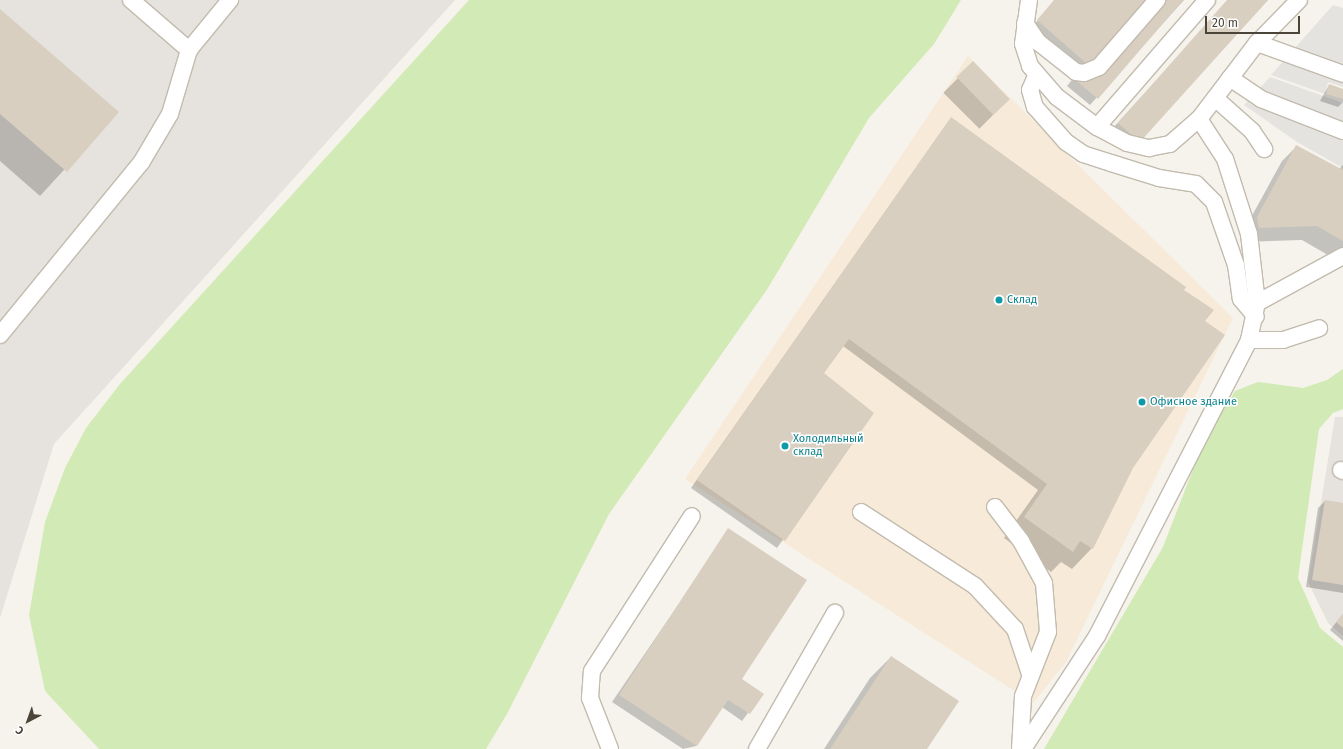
<!DOCTYPE html>
<html>
<head>
<meta charset="utf-8">
<style>
	body { margin:0 }
	#map { position:relative; width:1343px; height:749px; overflow:hidden; background:#f6f3ec; font-family:"Fira Sans",sans-serif }
	div>[style] { position:absolute }
	.commercial>* { inset:0; background:#f7ead8 }
	.industrial>* { inset:0; background:#e6e2dd }
	.green>* { inset:0; background:#d2eab5 }
	.parking>* { inset:0; background:#e5e3e0 }
	.shadow>* { inset:0; background:#0003; transform-origin:0 0 }
	.building>* { inset:0; background:#d8cfc1; transform-origin:0 0 }
	.roads { filter:drop-shadow(1px 0 #c2bbae) drop-shadow(-1px 0 #c2bbae) drop-shadow(0 1px #c2bbae) drop-shadow(0 -1px #c2bbae) }
	.lane>* { height:16px; margin:-8px; padding:0 8px; transform-origin:8px; border-radius:8px; background:#fff }
	.dots>* { width:11px; height:11px; translate:-50% -50%; box-sizing:border-box; border:2px solid #fff; border-radius:50% }
	span { translate:-50% -50%; white-space:nowrap; text-align:center; line-height:1.15; -webkit-text-stroke:3px #fff; paint-order:stroke }
	.culture-label { font-size:11px; color:#0d838f }
	.left { translate:0 -50%; text-align:left }
	.north { position:absolute; left:8px; top:701px; width:40px; height:40px; -webkit-text-stroke:3px #fff; paint-order:stroke; rotate:221deg; font-size:11px; font-weight:700; line-height:16px; text-align:center; color:#4b4439 }
	.north::after { content:''; display:block; margin:auto; width:14px; height:18px; background:#4b4439; clip-path:polygon(50% 0,100% 100%,50% 72%,0 100%) }
	.scale { position:absolute; left:1205px; top:16px; width:95px; height:18px; box-sizing:border-box; border:2px solid #4b4439; border-top:0; padding-left:5px; font-size:12px; line-height:14px; white-space:nowrap; color:#4b4439; -webkit-text-stroke:3px #fff; paint-order:stroke }
</style>
</head>
<body>
<div id="map">
	<div class="commercial">
		<i style="clip-path:polygon(968px 56px,1233px 318px,1066px 662px,1033px 703px,685px 479px)"></i>
	</div>
	<div class="industrial">
		<i style="clip-path:polygon(0 0,455px 0,54px 444px,0 618px)"></i>
		<i style="clip-path:polygon(1335px 417px,1343px 417px,1343px 636px,1328px 623px,1308px 582px)"></i>
	</div>
	<div class="green">
		<i style="clip-path:polygon(469px 0,961px 0,934px 44px,869px 118px,768px 288px,609px 514px,507px 714px,486px 749px,99px 749px,45px 691px,29px 615px,45px 522px,65px 468px,86px 428px,120px 384px)"></i>
		<i style="clip-path:polygon(1343px 369px,1343px 409px,1333px 413px,1319px 429px,1298px 578px,1320px 628px,1343px 647px,1343px 749px,1044px 749px,1163px 547px,1204px 441px,1235px 391px,1258px 382px,1303px 388px,1327px 380px)"></i>
	</div>
	<div class="parking">
		<i style="clip-path:polygon(1333px 5px,1343px 8px,1343px 87px,1328px 82px,1325px 94px,1271px 75px)"></i>
		<i style="clip-path:polygon(1270px 77px,1343px 103px,1343px 168px,1297px 142px,1244px 105px)"></i>
	</div>
	<div class="shadow">
		<i style="clip-path:polygon(1056px 0,1184px 0,1090px 105px,1067px 86px,1080px 70px,1031px 28px)"></i>
		<i style="clip-path:polygon(1230px 0,1268px 0,1139px 141px,1111px 130px)"></i>
		<i style="clip-path:polygon(0 11px,117px 112px,40px 196px,0 161px)"></i>
		<i style="left:973px;top:63px;width:51px;height:42px;rotate:45deg"></i>
		<i style="clip-path:polygon(1329px 85px,1343px 90px,1343px 102px,1338px 107px,1320px 101px)"></i>
		<i style="clip-path:polygon(951px 118px,1180px 294px,1204px 321px,1092px 548px,1072px 569px,1061px 562px,1051px 572px,1004px 538px,1038px 490px,843px 346px,823px 374px,873px 413px,777px 548px,691px 488px)"></i>
		<i style="clip-path:polygon(1296px 147px,1339px 169px,1343px 165px,1343px 248px,1333px 258px,1302px 240px,1245px 242px,1243px 232px,1282px 161px)"></i>
		<i style="clip-path:polygon(1325px 501px,1343px 504px,1343px 593px,1306px 587px,1318px 508px)"></i>
		<i style="clip-path:polygon(729px 530px,740px 679px,762px 694px,742px 721px,722px 707px,696px 746px,683px 749px,612px 702px)"></i>
		<i style="clip-path:polygon(1343px 614px,1343px 641px,1330px 630px)"></i>
		<i style="clip-path:polygon(891px 657px,926px 749px,824px 749px,870px 678px)"></i>
	</div>
	<div class="building">
		<i style="clip-path:polygon(1054px 0,1183px 0,1098px 99px,1073px 78px,1086px 63px,1037px 20px)"></i>
		<i style="clip-path:polygon(1227px 0,1268px 0,1140px 142px,1118px 123px)"></i>
		<i style="clip-path:polygon(0 9px,119px 112px,67px 172px,0 114px)"></i>
		<i style="left:973px;top:61px;width:53px;height:23px;rotate:46deg"></i>
		<i style="clip-path:polygon(1329px 84px,1343px 89px,1343px 99px,1326px 94px)"></i>
		<i style="clip-path:polygon(951px 117px,1186px 287px,1184px 290px,1214px 310px,1205px 321px,1225px 335px,1133px 468px,1093px 549px,1080px 541px,1073px 552px,1024px 517px,1047px 484px,849px 339px,824px 373px,874px 413px,785px 541px,697px 480px)"></i>
		<i style="clip-path:polygon(1296px 145px,1343px 170px,1343px 241px,1317px 226px,1259px 228px,1257px 217px)"></i>
		<i style="clip-path:polygon(1325px 500px,1343px 503px,1343px 585px,1312px 580px)"></i>
		<i style="clip-path:polygon(728px 528px,807px 580px,742px 679px,764px 694px,750px 714px,728px 700px,697px 746px,619px 695px)"></i>
		<i style="clip-path:polygon(1343px 614px,1343px 628px,1336px 622px)"></i>
		<i style="clip-path:polygon(891px 656px,959px 701px,927px 749px,830px 749px)"></i>
	</div>
	<div class="roads">
		<div class="lane">
			<i style="left:131px;top:0;width:77px;rotate:40.8deg"></i>
			<i style="left:1029px;top:0;width:44px;rotate:97.8deg"></i>
			<i style="left:1023px;top:44px;width:23px;rotate:72deg"></i>
			<i style="left:1030px;top:66px;width:41px;rotate:48.9deg"></i>
			<i style="left:1057px;top:97px;width:50px;rotate:36.9deg"></i>
			<i style="left:1097px;top:127px;width:34px;rotate:28deg"></i>
			<i style="left:1127px;top:143px;width:23px;rotate:13deg"></i>
			<i style="left:1149px;top:148px;width:21px;rotate:-11deg"></i>
			<i style="left:1170px;top:144px;width:38px;rotate:-41deg"></i>
			<i style="left:1025px;top:23px;width:23px;rotate:56deg"></i>
			<i style="left:1038px;top:42px;width:48px;rotate:38.3deg"></i>
			<i style="left:1076px;top:72px;width:8px;rotate:7deg"></i>
			<i style="left:1084px;top:73px;width:16px;rotate:-22deg"></i>
			<i style="left:1099px;top:67px;width:89px;rotate:-49.1deg"></i>
			<i style="left:1257px;top:43px;width:91px;rotate:19.8deg"></i>
			<i style="left:1036px;top:76px;width:15px;rotate:113deg"></i>
			<i style="left:1030px;top:90px;width:18px;rotate:74deg"></i>
			<i style="left:1035px;top:107px;width:47px;rotate:48.5deg"></i>
			<i style="left:1066px;top:142px;width:21px;rotate:35deg"></i>
			<i style="left:1083px;top:154px;width:29px;rotate:18deg"></i>
			<i style="left:1111px;top:163px;width:50px;rotate:17.4deg"></i>
			<i style="left:1159px;top:178px;width:37px;rotate:9deg"></i>
			<i style="left:1196px;top:184px;width:25px;rotate:45deg"></i>
			<i style="left:1214px;top:202px;width:67px;rotate:70.8deg"></i>
			<i style="left:1236px;top:265px;width:34px;rotate:82deg"></i>
			<i style="left:1241px;top:299px;width:23px;rotate:50deg"></i>
			<i style="left:1230px;top:78px;width:37px;rotate:34deg"></i>
			<i style="left:1261px;top:99px;width:88px;rotate:21.3deg"></i>
			<i style="left:1215px;top:98px;width:50px;rotate:41.7deg"></i>
			<i style="left:1252px;top:131px;width:22px;rotate:56deg"></i>
			<i style="left:1097px;top:127px;width:168px;rotate:-49.1deg"></i>
			<i style="left:1257px;top:303px;width:98px;rotate:-28.7deg"></i>
			<i style="left:0;top:335px;width:222px;rotate:-50.7deg"></i>
			<i style="left:141px;top:163px;width:57px;rotate:-59.4deg"></i>
			<i style="left:170px;top:114px;width:67px;rotate:-73.5deg"></i>
			<i style="left:189px;top:50px;width:65px;rotate:-50.6deg"></i>
			<i style="left:1249px;top:340px;width:34px"></i>
			<i style="left:1283px;top:340px;width:38px;rotate:-18deg"></i>
			<i style="left:1341px;top:470px;width:2px;rotate:27deg"></i>
			<i style="left:995px;top:507px;width:43px;rotate:52.6deg"></i>
			<i style="left:1021px;top:541px;width:48px;rotate:61.3deg"></i>
			<i style="left:1044px;top:583px;width:49px;rotate:85.3deg"></i>
			<i style="left:1048px;top:632px;width:69px;rotate:111.3deg"></i>
			<i style="left:1023px;top:696px;width:53px;rotate:93.2deg"></i>
			<i style="left:861px;top:512px;width:136px;rotate:33deg"></i>
			<i style="left:975px;top:586px;width:59px;rotate:47.1deg"></i>
			<i style="left:1015px;top:629px;width:47px;rotate:71.6deg"></i>
			<i style="left:610px;top:749px;width:55px;rotate:-111.4deg"></i>
			<i style="left:590px;top:698px;width:27px;rotate:-86deg"></i>
			<i style="left:592px;top:671px;width:184px;rotate:-57.2deg"></i>
			<i style="left:757px;top:749px;width:157px;rotate:-60.2deg"></i>
			<i style="left:1023px;top:749px;width:135px;rotate:-56.8deg"></i>
			<i style="left:1097px;top:636px;width:333px;rotate:-62.8deg"></i>
			<i style="left:1249px;top:340px;width:38px;rotate:-78deg"></i>
			<i style="left:1257px;top:303px;width:69px;rotate:-96.6deg"></i>
			<i style="left:1249px;top:234px;width:79px;rotate:-107.7deg"></i>
			<i style="left:1225px;top:159px;width:48px;rotate:-123deg"></i>
			<i style="left:1199px;top:119px;width:96px;rotate:-52.7deg"></i>
			<i style="left:1257px;top:43px;width:60px;rotate:-45.7deg"></i>
		</div>
	</div>
	<div class="dots">
		<i style="left:999px;top:300px;background:#0f9aa8"></i>
		<i style="left:1142px;top:402px;background:#0f9aa8"></i>
		<i style="left:785px;top:446px;background:#0f9aa8"></i>
	</div>
	<div class="culture-label">
		<span class="left" style="left:1007px;top:300px">Склад</span>
		<span class="left" style="left:1150px;top:402px">Офисное здание</span>
		<span class="left" style="left:793px;top:446px">Холодильный<br>склад</span>
	</div>
	<div class="north">С</div>
	<div class="scale">20 m</div>
</div>
</body>
</html>
